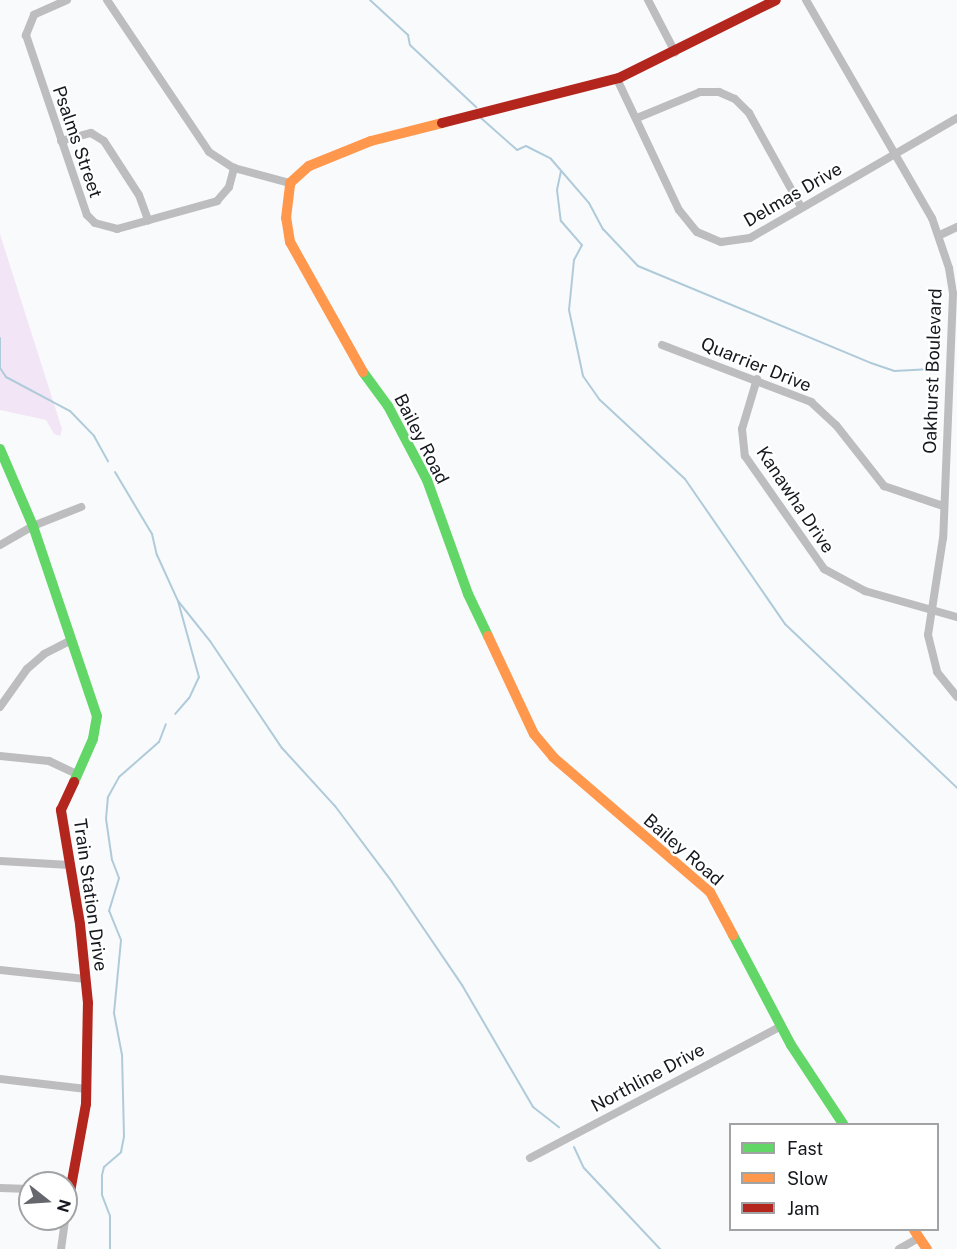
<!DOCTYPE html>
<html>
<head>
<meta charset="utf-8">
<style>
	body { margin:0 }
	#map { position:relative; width:957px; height:1249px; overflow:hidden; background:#f9fafc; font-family:"Public Sans",sans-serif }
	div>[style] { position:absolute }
	.green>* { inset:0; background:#f2e6f6 }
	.stream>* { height:2px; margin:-1px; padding:0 1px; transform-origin:1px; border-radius:1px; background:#afcbda }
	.street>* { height:8px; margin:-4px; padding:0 4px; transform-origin:4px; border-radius:4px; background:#bdbdbf }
	.fast>* { height:10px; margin:-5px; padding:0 5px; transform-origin:5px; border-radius:5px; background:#63d668 }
	.slow>* { height:10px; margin:-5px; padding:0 5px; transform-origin:5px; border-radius:5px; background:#ff974d }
	.jam>* { height:10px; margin:-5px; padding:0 5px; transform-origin:5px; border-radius:5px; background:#b3261e }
	span { translate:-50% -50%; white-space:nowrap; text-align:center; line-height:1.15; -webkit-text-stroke:4.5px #fff; paint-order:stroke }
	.street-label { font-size:18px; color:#16181f }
	.legend { position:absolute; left:729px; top:1123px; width:210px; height:108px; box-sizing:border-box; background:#fff; border:2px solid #a2a3a5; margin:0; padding:8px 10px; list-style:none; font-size:18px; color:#16181f }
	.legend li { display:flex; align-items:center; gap:12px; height:30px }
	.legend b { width:30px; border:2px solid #a2a3a5 }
	.north { position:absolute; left:18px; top:1171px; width:60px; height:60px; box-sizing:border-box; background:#fff; border:2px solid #a2a3a5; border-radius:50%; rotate:107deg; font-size:16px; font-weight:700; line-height:24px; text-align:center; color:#16181f }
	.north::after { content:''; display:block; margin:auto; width:21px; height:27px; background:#65676c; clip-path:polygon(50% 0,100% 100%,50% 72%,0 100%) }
</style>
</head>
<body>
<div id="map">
	<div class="green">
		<i style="clip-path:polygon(0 234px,62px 429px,60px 436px,54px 434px,46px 420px,0 410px)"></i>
	</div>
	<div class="stream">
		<i style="left:370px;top:0;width:52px;rotate:42.6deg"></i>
		<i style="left:408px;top:35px;width:10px;rotate:79deg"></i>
		<i style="left:410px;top:45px;width:91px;rotate:43.2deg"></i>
		<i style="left:481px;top:118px;width:48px;rotate:41.6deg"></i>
		<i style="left:517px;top:150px;width:10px;rotate:-24deg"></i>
		<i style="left:526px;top:146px;width:28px;rotate:27deg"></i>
		<i style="left:551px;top:159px;width:58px;rotate:49.2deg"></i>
		<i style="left:589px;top:203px;width:30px;rotate:62deg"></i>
		<i style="left:603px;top:229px;width:51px;rotate:46.6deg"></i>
		<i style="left:638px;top:266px;width:252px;rotate:22.6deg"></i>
		<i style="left:871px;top:363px;width:24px;rotate:19deg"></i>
		<i style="left:894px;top:371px;width:38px;rotate:-3deg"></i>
		<i style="left:561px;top:171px;width:19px;rotate:102deg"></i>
		<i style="left:557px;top:190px;width:31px;rotate:83deg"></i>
		<i style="left:561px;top:221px;width:32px;rotate:49deg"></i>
		<i style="left:582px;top:245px;width:17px;rotate:118deg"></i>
		<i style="left:574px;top:260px;width:50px;rotate:95.7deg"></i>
		<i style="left:569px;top:310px;width:67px;rotate:78deg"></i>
		<i style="left:583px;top:376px;width:29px;rotate:55deg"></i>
		<i style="left:600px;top:400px;width:116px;rotate:42.9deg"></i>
		<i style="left:685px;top:479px;width:176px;rotate:55.4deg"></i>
		<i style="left:785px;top:624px;width:238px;rotate:43.6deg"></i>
		<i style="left:0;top:338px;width:30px;rotate:90deg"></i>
		<i style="left:0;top:368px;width:11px;rotate:56deg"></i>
		<i style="left:6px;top:377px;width:72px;rotate:28deg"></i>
		<i style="left:70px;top:411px;width:35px;rotate:46deg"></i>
		<i style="left:94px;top:436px;width:29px;rotate:61deg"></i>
		<i style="left:115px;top:472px;width:72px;rotate:59.2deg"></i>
		<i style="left:152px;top:534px;width:22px;rotate:77deg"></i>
		<i style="left:157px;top:555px;width:51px;rotate:65.5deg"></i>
		<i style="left:178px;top:601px;width:79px;rotate:74.6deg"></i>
		<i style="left:199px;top:677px;width:23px;rotate:115deg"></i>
		<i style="left:189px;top:698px;width:21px;rotate:131deg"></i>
		<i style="left:178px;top:601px;width:51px;rotate:51.3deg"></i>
		<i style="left:210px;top:641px;width:129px;rotate:56.1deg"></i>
		<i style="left:282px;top:748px;width:79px;rotate:47.6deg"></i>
		<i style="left:335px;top:806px;width:95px;rotate:53.1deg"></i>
		<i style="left:392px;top:882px;width:125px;rotate:55.8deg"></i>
		<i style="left:462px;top:985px;width:141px;rotate:59.8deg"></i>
		<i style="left:533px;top:1107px;width:33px;rotate:38deg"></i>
		<i style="left:574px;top:1147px;width:23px;rotate:65deg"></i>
		<i style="left:584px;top:1168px;width:111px;rotate:46.8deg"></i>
		<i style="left:110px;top:1249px;width:33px;rotate:-90deg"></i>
		<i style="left:110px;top:1216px;width:22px;rotate:-111deg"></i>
		<i style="left:102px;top:1195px;width:20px;rotate:-90deg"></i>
		<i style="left:102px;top:1175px;width:8px;rotate:-76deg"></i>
		<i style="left:104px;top:1167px;width:23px;rotate:-41deg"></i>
		<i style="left:121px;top:1152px;width:16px;rotate:-79deg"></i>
		<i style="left:124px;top:1136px;width:81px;rotate:-91.4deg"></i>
		<i style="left:122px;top:1055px;width:43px;rotate:-100.8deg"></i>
		<i style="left:114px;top:1013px;width:73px;rotate:-84.5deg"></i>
		<i style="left:121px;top:940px;width:31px;rotate:-112deg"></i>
		<i style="left:109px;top:911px;width:34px;rotate:-73deg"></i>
		<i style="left:119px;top:878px;width:19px;rotate:-111deg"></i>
		<i style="left:112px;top:860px;width:41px;rotate:-98.3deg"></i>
		<i style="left:106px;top:819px;width:22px;rotate:-85deg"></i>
		<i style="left:108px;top:797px;width:23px;rotate:-61deg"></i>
		<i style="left:119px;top:777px;width:53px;rotate:-41.2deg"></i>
		<i style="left:159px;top:742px;width:19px;rotate:-69deg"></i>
	</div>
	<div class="street">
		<i style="left:67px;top:0;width:36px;rotate:156deg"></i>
		<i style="left:34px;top:15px;width:22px;rotate:112deg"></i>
		<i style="left:26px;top:35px;width:190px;rotate:71.3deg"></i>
		<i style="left:87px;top:215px;width:11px;rotate:45deg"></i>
		<i style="left:95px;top:223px;width:23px;rotate:15deg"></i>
		<i style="left:117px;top:229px;width:104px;rotate:-15.6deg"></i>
		<i style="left:217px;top:201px;width:18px;rotate:-49deg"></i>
		<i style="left:229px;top:187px;width:20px;rotate:-75deg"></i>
		<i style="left:107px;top:0;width:183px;rotate:56.1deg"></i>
		<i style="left:209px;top:152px;width:30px;rotate:33deg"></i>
		<i style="left:234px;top:168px;width:58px;rotate:15deg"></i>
		<i style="left:648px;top:0;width:59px;rotate:62.6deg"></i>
		<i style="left:806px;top:0;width:252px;rotate:60deg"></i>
		<i style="left:932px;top:218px;width:53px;rotate:71.2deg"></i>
		<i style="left:949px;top:268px;width:26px;rotate:81deg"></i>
		<i style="left:953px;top:294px;width:244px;rotate:92.3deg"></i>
		<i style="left:943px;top:538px;width:98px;rotate:98.8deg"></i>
		<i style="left:928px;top:635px;width:38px;rotate:76deg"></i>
		<i style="left:937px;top:672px;width:32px;rotate:51deg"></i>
		<i style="left:617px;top:79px;width:145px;rotate:64.7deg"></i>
		<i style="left:679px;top:210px;width:28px;rotate:51deg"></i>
		<i style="left:697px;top:232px;width:26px;rotate:23deg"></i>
		<i style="left:721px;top:242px;width:29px;rotate:-8deg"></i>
		<i style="left:750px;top:238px;width:239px;rotate:-30.1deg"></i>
		<i style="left:637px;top:118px;width:68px;rotate:-22.4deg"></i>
		<i style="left:700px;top:92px;width:19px"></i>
		<i style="left:719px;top:92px;width:17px;rotate:24deg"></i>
		<i style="left:735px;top:99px;width:20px;rotate:45deg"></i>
		<i style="left:749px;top:113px;width:107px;rotate:61deg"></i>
		<i style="left:61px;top:141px;width:31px;rotate:-15deg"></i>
		<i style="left:91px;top:133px;width:15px;rotate:32deg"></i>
		<i style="left:104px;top:141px;width:64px;rotate:57.1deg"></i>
		<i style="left:139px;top:195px;width:27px;rotate:70deg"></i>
		<i style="left:940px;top:235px;width:19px;rotate:-25deg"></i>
		<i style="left:662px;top:345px;width:160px;rotate:20.9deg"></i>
		<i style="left:811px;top:402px;width:34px;rotate:43deg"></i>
		<i style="left:836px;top:425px;width:78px;rotate:51.8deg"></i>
		<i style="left:884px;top:486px;width:62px;rotate:18.7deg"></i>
		<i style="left:757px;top:379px;width:52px;rotate:106.7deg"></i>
		<i style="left:742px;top:429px;width:27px;rotate:84deg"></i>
		<i style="left:745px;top:456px;width:138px;rotate:55deg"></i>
		<i style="left:824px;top:569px;width:47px;rotate:28.2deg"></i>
		<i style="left:865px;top:591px;width:96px;rotate:15.8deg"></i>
		<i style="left:0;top:545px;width:38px;rotate:-30deg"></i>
		<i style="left:33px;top:526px;width:52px;rotate:-21.6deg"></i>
		<i style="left:0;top:707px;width:47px;rotate:-54.6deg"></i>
		<i style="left:27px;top:669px;width:23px;rotate:-41deg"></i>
		<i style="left:44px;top:654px;width:31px;rotate:-27deg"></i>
		<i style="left:0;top:756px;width:49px;rotate:5.8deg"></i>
		<i style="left:49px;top:761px;width:29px;rotate:25deg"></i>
		<i style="left:0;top:861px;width:70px;rotate:3.3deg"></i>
		<i style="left:0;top:970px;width:86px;rotate:6deg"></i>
		<i style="left:0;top:1079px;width:87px;rotate:6.6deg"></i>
		<i style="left:530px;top:1158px;width:284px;rotate:-27.7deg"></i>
		<i style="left:0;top:1188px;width:30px;rotate:2deg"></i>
		<i style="left:61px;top:1249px;width:30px;rotate:-82deg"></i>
		<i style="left:899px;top:1249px;width:23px;rotate:-29deg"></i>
	</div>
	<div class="fast">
		<i style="left:363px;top:372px;width:42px;rotate:53.7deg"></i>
		<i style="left:388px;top:406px;width:84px;rotate:62.2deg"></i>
		<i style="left:427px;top:480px;width:121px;rotate:70.2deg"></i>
		<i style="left:468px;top:594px;width:47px;rotate:64.5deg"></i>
		<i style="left:0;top:449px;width:84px;rotate:66.8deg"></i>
		<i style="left:33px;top:526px;width:200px;rotate:71.4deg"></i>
		<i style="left:97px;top:716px;width:23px;rotate:100deg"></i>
		<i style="left:93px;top:739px;width:47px;rotate:113.8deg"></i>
		<i style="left:733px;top:935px;width:124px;rotate:62.2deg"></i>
		<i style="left:791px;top:1045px;width:95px;rotate:56.6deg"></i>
	</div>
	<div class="slow">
		<i style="left:363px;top:372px;width:149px;rotate:-119.3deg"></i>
		<i style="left:290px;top:242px;width:24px;rotate:-99deg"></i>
		<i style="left:286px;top:218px;width:35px;rotate:-83deg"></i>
		<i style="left:290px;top:183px;width:25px;rotate:-42deg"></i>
		<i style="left:309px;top:166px;width:67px;rotate:-22deg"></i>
		<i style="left:371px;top:141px;width:73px;rotate:-14.2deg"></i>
		<i style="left:488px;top:636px;width:108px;rotate:64.9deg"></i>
		<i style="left:534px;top:734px;width:30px;rotate:50deg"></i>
		<i style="left:553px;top:757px;width:207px;rotate:40.7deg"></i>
		<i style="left:710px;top:892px;width:49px;rotate:61.9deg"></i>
		<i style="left:914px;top:1230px;width:23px;rotate:56deg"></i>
	</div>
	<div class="jam">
		<i style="left:442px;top:123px;width:183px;rotate:-14.3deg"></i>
		<i style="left:619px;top:78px;width:175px;rotate:-26.4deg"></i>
		<i style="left:66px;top:1214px;width:112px;rotate:-79.7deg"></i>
		<i style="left:86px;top:1104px;width:101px;rotate:-88.9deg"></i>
		<i style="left:88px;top:1003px;width:79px;rotate:-95.8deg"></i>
		<i style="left:80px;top:924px;width:116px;rotate:-99.5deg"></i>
		<i style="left:61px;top:810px;width:31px;rotate:-65deg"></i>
	</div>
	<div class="street-label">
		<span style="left:77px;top:142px;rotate:71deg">Psalms Street</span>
		<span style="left:793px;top:195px;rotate:-30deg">Delmas Drive</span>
		<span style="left:756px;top:365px;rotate:22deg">Quarrier Drive</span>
		<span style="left:933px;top:371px;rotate:-88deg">Oakhurst Boulevard</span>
		<span style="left:421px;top:439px;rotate:63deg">Bailey Road</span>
		<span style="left:795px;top:500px;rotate:56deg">Kanawha Drive</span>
		<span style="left:683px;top:850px;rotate:41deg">Bailey Road</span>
		<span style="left:90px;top:895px;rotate:82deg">Train Station Drive</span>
		<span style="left:648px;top:1078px;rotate:-28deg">Northline Drive</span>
	</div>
	<ul class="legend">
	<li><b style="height:8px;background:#63d668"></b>Fast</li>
	<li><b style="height:8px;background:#ff974d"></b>Slow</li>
	<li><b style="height:8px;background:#b3261e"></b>Jam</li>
	</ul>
	<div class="north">N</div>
</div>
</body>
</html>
